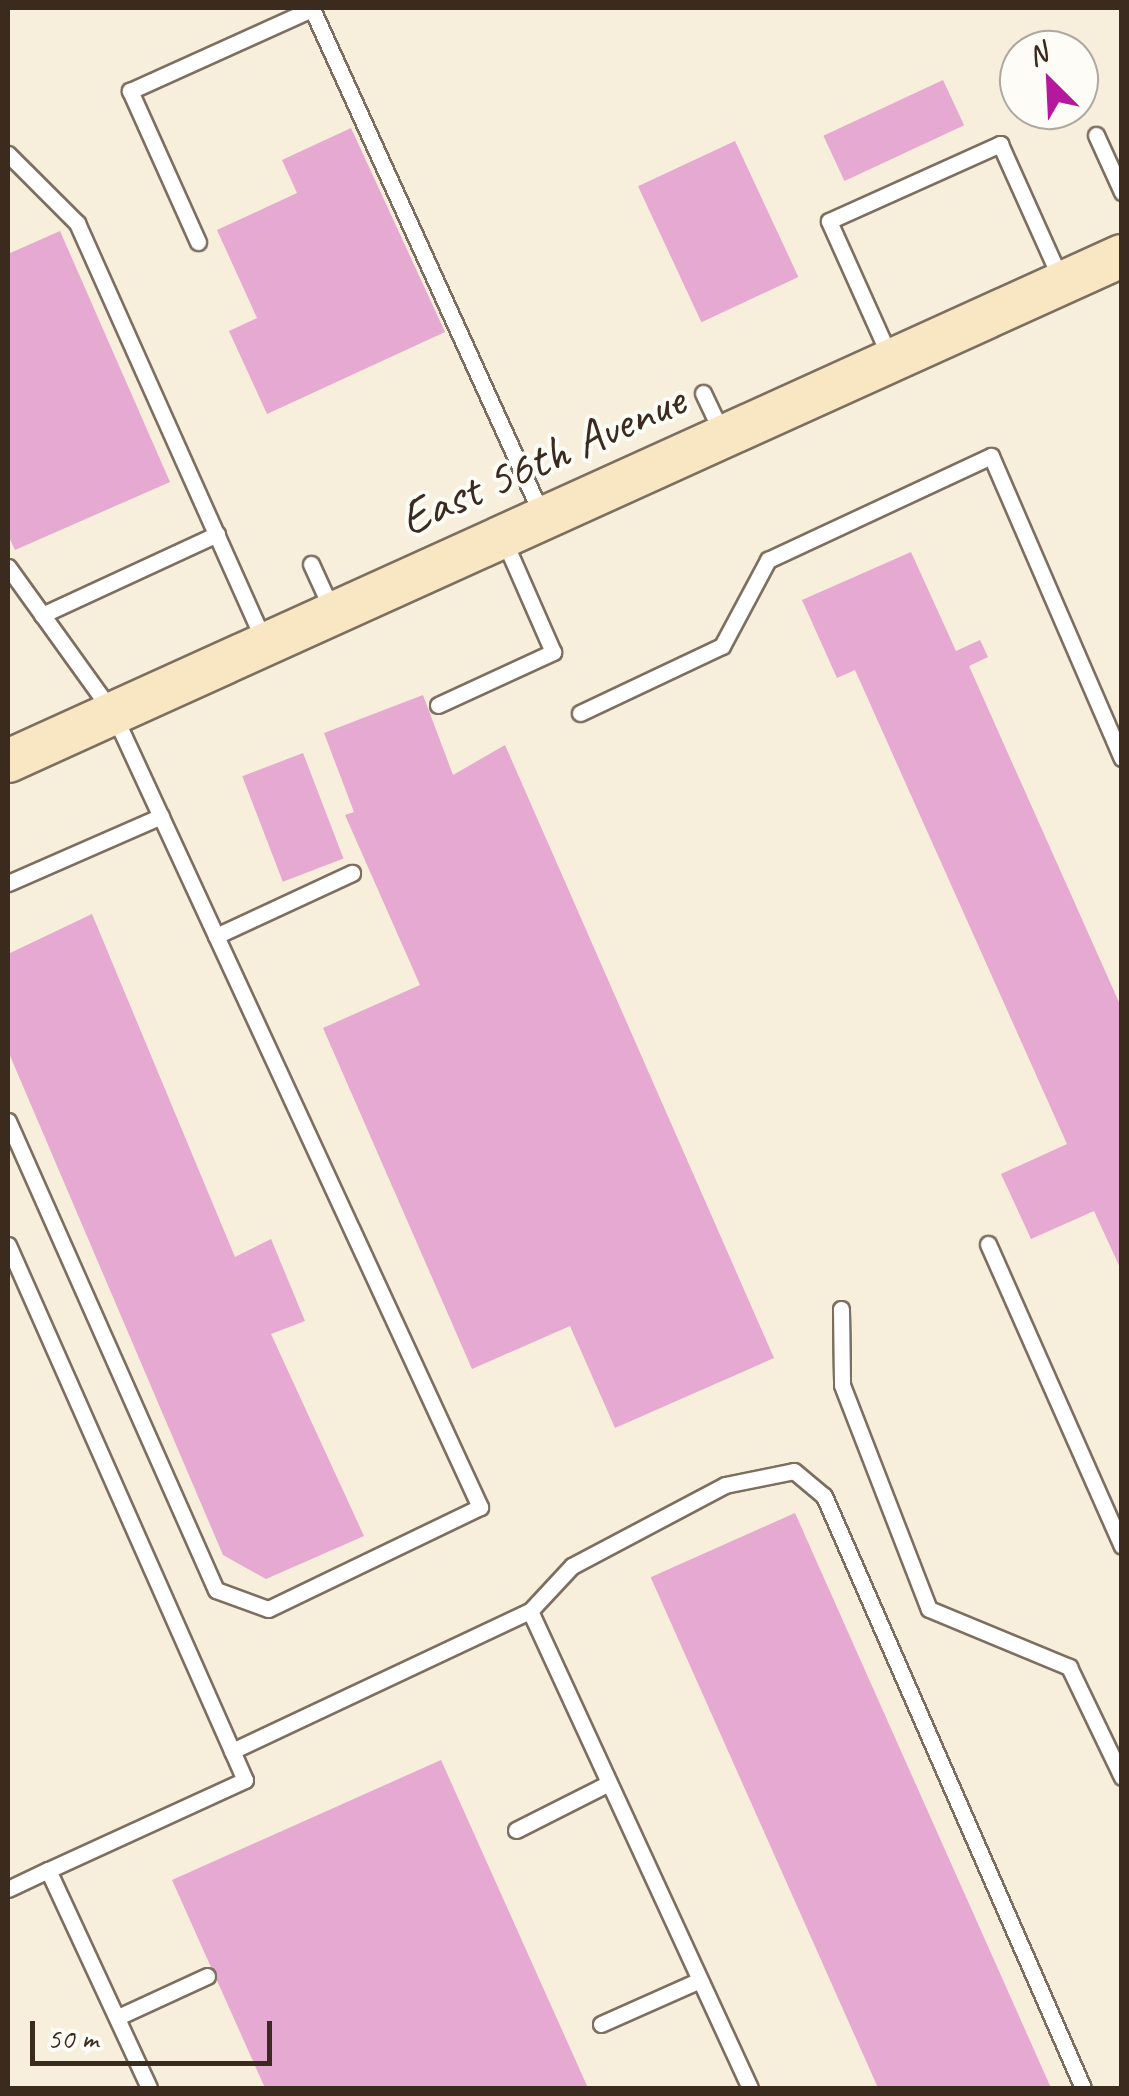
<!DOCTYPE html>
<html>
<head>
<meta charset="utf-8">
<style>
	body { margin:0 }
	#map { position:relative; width:1129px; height:2096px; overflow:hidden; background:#f7eedc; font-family:Caveat,sans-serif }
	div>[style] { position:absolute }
	.building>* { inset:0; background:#e6a9d2; transform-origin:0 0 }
	.roads { filter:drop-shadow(2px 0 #7d6f60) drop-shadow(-2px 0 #7d6f60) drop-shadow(0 2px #7d6f60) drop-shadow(0 -2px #7d6f60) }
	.lane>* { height:15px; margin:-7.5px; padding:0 7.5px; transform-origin:7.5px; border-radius:7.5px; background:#fff }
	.secondary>* { height:42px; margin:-21px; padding:0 21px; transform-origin:21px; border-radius:21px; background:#f9e7c3 }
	span { translate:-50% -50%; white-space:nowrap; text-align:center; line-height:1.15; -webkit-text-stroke:8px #fdfcf7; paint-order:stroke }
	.street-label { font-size:50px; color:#3b2a1e }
	.frame { position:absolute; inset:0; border:10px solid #3b2a1e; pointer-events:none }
	.north { position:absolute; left:999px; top:30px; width:100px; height:100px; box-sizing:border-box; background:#fdfcf7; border:2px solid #afa8a0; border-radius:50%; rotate:336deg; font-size:28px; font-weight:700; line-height:40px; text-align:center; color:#3b2a1e }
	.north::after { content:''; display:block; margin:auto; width:35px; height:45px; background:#b5179e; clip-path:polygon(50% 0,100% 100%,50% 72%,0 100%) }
	.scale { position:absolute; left:30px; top:2021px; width:242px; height:45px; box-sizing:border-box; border:5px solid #3b2a1e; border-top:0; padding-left:12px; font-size:30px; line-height:35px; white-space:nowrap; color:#3b2a1e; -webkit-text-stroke:8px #fdfcf7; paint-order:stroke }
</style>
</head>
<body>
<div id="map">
	<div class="building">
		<i style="left:943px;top:80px;width:50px;height:132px;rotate:65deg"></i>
		<i style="clip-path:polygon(351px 128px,445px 332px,267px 414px,229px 331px,257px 318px,217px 230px,297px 193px,282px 160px)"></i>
		<i style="left:735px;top:141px;width:150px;height:107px;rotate:65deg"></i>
		<i style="clip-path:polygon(60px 231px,170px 482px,15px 550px,8px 535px,8px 254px)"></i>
		<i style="clip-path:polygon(911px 552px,956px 651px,980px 640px,988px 657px,969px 666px,1122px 1009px,1122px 1272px,1094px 1211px,1031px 1239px,1001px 1174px,1067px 1144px,855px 670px,837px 678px,802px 600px)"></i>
		<i style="clip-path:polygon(423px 695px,453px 775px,505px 745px,774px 1358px,615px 1428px,570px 1326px,472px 1369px,323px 1028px,420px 985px,345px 815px,354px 812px,324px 733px)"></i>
		<i style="left:303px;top:753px;width:113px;height:65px;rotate:69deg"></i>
		<i style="clip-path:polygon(92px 914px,235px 1257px,271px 1239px,305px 1321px,271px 1334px,364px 1536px,266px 1579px,223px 1555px,8px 1051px,8px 954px)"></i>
		<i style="left:795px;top:1513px;width:629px;height:158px;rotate:66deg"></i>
		<i style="clip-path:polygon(441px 1760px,588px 2088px,265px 2088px,172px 1880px)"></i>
	</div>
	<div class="roads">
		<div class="lane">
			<i style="left:1096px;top:135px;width:63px;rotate:65.5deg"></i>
			<i style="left:8px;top:154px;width:98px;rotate:45deg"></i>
			<i style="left:77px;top:223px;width:458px;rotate:65.9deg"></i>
			<i style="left:198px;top:242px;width:166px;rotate:-114.2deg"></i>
			<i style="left:130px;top:91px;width:200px;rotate:-24.3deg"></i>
			<i style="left:312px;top:9px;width:556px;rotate:65.56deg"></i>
			<i style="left:890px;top:357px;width:149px;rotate:-114.2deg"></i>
			<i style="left:829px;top:221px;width:188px;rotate:-24.2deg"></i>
			<i style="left:1000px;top:144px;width:151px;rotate:65.8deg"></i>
			<i style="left:703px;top:393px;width:44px;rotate:64.6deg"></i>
			<i style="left:311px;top:564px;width:51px;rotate:65.5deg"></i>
			<i style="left:8px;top:567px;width:180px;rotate:54.3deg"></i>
			<i style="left:113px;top:713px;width:875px;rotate:65.19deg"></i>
			<i style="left:480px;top:1507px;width:235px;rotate:154.3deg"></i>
			<i style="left:268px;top:1609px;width:55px;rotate:-159.9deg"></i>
			<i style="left:216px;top:1590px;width:513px;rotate:-113.92deg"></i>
			<i style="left:42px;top:615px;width:193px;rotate:-24.8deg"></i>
			<i style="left:438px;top:705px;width:127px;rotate:-24.7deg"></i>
			<i style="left:553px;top:652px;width:124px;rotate:-113.7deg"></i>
			<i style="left:580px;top:713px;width:157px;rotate:-25.3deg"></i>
			<i style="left:722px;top:646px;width:98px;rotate:-61.9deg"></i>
			<i style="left:768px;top:560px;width:246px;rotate:-25deg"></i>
			<i style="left:991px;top:456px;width:329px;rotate:66.6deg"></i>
			<i style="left:8px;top:883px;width:167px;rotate:-23.6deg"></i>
			<i style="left:216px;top:936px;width:150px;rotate:-24.9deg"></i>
			<i style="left:988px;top:1244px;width:330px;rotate:66.1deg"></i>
			<i style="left:8px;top:1245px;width:585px;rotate:66.11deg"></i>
			<i style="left:245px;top:1780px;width:217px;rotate:155.4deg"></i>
			<i style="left:48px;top:1870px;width:240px;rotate:65.1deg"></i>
			<i style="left:841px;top:1309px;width:76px;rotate:89.2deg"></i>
			<i style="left:842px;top:1385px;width:240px;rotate:68.8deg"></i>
			<i style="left:929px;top:1609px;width:152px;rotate:22.5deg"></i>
			<i style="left:1069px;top:1667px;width:122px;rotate:64.3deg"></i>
			<i style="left:530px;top:1611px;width:62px;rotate:-47deg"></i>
			<i style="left:572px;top:1566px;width:173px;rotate:-27.9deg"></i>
			<i style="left:725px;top:1485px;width:70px;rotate:-11.5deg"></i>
			<i style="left:794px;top:1471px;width:39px;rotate:40deg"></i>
			<i style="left:824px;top:1496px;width:646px;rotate:66.37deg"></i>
			<i style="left:232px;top:1751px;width:329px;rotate:-25.2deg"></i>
			<i style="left:530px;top:1611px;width:525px;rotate:65.24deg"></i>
			<i style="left:516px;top:1830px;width:104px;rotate:-26.8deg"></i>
			<i style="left:8px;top:1889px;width:44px;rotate:-25.4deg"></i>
			<i style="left:118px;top:2017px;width:98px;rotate:-24.7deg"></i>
			<i style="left:601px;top:2024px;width:108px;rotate:-24deg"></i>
		</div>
		<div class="secondary">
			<i style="left:8px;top:761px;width:1223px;rotate:-24.39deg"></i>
		</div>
	</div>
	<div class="street-label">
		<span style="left:542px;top:459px;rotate:-24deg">East 56th Avenue</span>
	</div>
	<div class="frame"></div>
	<div class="north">N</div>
	<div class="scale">50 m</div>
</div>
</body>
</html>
